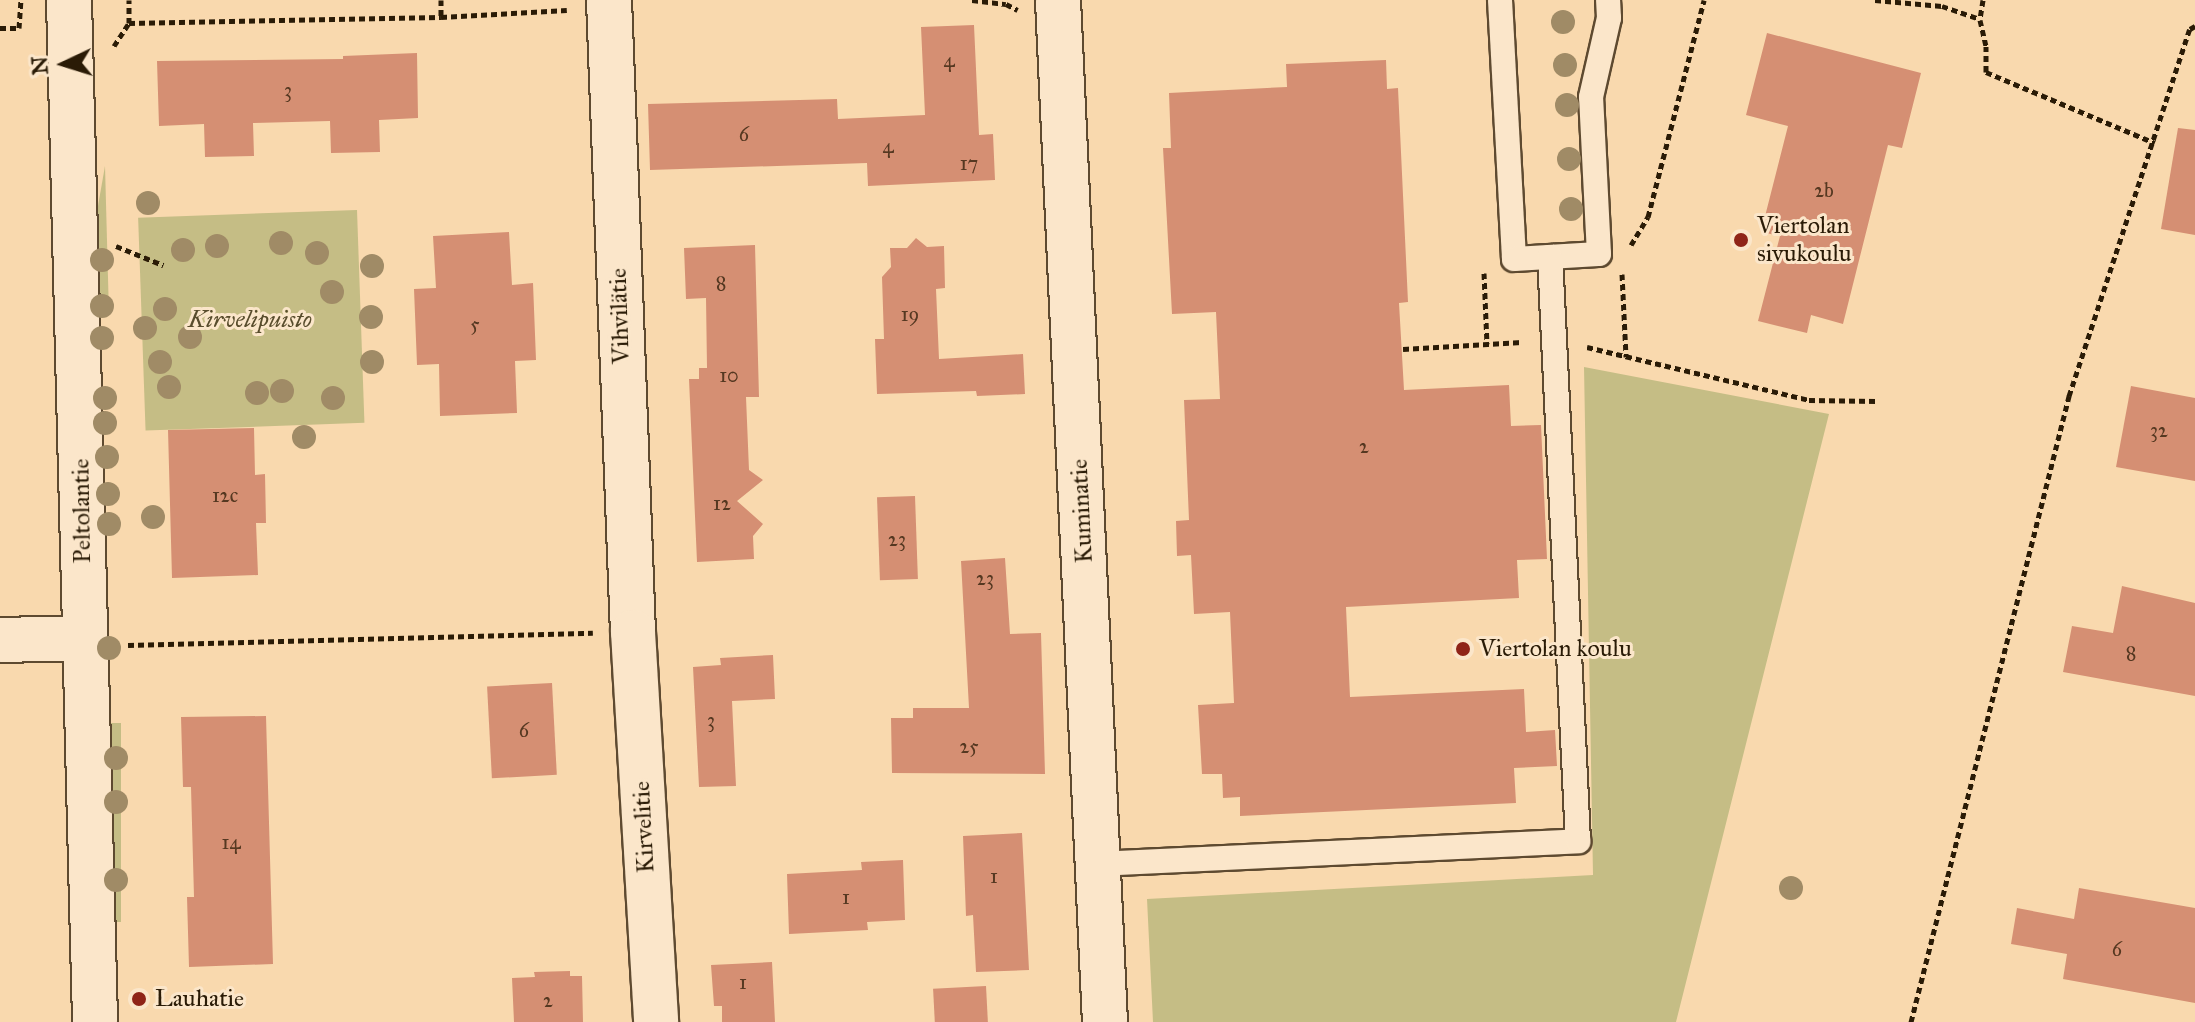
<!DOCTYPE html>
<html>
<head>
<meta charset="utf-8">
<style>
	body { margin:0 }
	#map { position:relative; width:2195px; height:1022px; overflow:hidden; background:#f9d9ae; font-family:"IM FELL Great Primer",serif }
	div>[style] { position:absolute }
	.green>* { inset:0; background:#c5bd85; transform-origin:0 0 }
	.building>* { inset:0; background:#d58f73; transform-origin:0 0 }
	.path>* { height:5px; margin-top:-2.5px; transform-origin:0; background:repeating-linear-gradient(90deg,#2a1b06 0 6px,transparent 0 10px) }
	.roads { filter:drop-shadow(2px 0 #5e4a30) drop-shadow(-2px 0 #5e4a30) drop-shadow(0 2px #5e4a30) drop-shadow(0 -2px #5e4a30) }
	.lane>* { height:24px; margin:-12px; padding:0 12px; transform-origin:12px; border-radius:12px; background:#fbe6ca }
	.street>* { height:44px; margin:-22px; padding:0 22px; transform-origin:22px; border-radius:22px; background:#fbe6ca }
	.secondary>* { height:44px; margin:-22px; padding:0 22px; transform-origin:22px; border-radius:22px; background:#fbe6ca }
	.trees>* { width:24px; height:24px; margin:-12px; border-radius:50%; background:#a08b66 }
	.dots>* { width:22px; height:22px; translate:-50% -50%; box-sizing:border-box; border:4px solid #fbe6ca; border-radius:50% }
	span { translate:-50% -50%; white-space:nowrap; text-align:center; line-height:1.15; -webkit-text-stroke:6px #fbe6ca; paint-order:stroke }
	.number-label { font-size:20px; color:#553821 }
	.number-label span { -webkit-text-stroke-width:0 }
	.poi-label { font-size:24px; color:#2a1b06 }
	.left { translate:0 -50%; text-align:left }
	.street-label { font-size:24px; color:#2a1b06 }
	.park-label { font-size:24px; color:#584c2c; font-style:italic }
	.north { position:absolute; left:24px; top:24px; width:80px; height:80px; -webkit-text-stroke:6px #fbe6ca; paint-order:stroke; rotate:266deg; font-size:22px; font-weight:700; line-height:32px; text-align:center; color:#2a1b06 }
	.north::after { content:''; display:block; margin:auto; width:28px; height:36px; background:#2a1b06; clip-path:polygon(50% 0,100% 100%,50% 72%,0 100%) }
</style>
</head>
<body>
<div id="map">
	<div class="green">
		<i style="clip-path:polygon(105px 166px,109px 315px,96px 316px,95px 223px)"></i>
		<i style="left:357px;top:210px;width:213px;height:219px;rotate:88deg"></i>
		<i style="clip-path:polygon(1584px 367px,1829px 414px,1676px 1022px,1153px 1022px,1147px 899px,1593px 875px)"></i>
		<i style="left:110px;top:723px;width:11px;height:199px"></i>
	</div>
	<div class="building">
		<i style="clip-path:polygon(974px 25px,979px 135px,993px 134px,995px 180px,868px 186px,867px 163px,650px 170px,648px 104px,837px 99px,838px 119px,925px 115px,921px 27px)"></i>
		<i style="clip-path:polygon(1767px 33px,1921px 73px,1902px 148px,1888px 145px,1843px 324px,1811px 315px,1807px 333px,1758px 321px,1780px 236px,1761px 232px,1788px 126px,1746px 115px)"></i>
		<i style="clip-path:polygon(417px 53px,418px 118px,379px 120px,380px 152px,331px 153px,330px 121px,253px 123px,254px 156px,205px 157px,204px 124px,159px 126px,157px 61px,343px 59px,343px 56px)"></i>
		<i style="clip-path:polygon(1386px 60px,1387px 89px,1398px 88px,1408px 302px,1399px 303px,1404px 390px,1509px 385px,1511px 426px,1541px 425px,1547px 559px,1517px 560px,1519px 598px,1346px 607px,1350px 697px,1524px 689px,1526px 732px,1555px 730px,1557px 766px,1514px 768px,1516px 803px,1240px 816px,1240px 797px,1223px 798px,1222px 774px,1202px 774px,1198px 705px,1234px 703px,1230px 612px,1194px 614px,1191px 555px,1177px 556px,1176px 521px,1189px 520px,1184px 400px,1220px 399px,1216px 312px,1172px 314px,1163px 148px,1171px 148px,1169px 93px,1287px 87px,1286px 64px)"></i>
		<i style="clip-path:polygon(2178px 128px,2195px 130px,2195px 235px,2161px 229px)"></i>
		<i style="clip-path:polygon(509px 232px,512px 285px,533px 283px,536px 360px,515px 361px,517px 413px,440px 416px,439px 364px,417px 365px,414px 289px,436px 288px,433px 236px)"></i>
		<i style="clip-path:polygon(916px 238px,927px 247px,944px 246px,945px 288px,936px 289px,939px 359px,1023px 354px,1025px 394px,977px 396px,976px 391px,877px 394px,875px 339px,884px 339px,882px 277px,891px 267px,890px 248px,907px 248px)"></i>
		<i style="clip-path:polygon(755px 245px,759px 397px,746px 397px,749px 470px,763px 480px,737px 501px,763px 524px,753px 536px,754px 559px,697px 562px,689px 379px,699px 379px,699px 368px,707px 368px,706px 298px,686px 299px,684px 248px)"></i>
		<i style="clip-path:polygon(2131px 386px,2195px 398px,2195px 481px,2116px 467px)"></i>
		<i style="clip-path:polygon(254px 428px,255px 475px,265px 474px,266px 523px,256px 523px,258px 575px,172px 578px,168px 430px)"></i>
		<i style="left:915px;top:496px;width:83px;height:38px;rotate:88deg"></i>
		<i style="clip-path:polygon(1005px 558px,1010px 634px,1041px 633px,1045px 774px,892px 773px,891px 718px,913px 718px,913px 708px,969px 708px,961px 561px)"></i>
		<i style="clip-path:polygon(2122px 586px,2195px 603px,2195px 696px,2063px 672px,2072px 626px,2113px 633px)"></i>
		<i style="clip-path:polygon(773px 655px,775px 699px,732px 701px,736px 786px,699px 787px,693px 667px,721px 665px,720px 658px)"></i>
		<i style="left:552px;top:683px;width:92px;height:65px;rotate:87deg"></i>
		<i style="clip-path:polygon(266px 716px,273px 964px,189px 967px,187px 897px,194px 897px,191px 787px,183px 787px,181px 717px)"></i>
		<i style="clip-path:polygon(1022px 833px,1029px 970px,976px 972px,973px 915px,966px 916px,963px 836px)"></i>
		<i style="clip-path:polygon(903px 860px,905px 920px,867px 922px,868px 930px,789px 934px,787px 874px,862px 870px,861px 862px)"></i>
		<i style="clip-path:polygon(2079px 888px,2195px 908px,2195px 1003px,2063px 979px,2067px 954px,2011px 944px,2017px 908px,2074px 919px)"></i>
		<i style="clip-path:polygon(772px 962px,775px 1022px,722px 1022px,722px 1006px,714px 1006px,711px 965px)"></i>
		<i style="clip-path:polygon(570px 971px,570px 976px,582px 976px,583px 1022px,514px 1022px,512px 978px,535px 977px,534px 972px)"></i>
		<i style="left:986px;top:986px;width:36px;height:53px;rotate:87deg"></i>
	</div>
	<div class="path">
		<i style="left:441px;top:0;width:17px;rotate:90deg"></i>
		<i style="left:441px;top:17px;width:126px;rotate:-3.2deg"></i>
		<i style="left:972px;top:0;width:34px;rotate:7deg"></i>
		<i style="left:1006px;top:4px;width:13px;rotate:27deg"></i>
		<i style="left:1875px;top:0;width:67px;rotate:5.1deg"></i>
		<i style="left:1942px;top:6px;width:39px;rotate:19deg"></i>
		<i style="left:1983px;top:0;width:20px;rotate:99deg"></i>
		<i style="left:1980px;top:20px;width:27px;rotate:77deg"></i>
		<i style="left:1986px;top:46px;width:26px;rotate:90deg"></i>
		<i style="left:1986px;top:72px;width:183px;rotate:22.8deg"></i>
		<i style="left:129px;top:23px;width:312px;rotate:-1.1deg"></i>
		<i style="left:0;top:28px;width:19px"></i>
		<i style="left:19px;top:28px;width:28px;rotate:-86deg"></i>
		<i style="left:114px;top:46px;width:27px;rotate:-57deg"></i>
		<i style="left:129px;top:23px;width:23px;rotate:-90deg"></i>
		<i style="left:1631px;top:245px;width:33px;rotate:-59deg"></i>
		<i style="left:1648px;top:217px;width:224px;rotate:-75.5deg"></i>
		<i style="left:116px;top:246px;width:51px;rotate:22deg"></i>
		<i style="left:1484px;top:273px;width:71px;rotate:87.6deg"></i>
		<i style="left:1622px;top:274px;width:83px;rotate:87.2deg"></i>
		<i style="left:1587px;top:347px;width:228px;rotate:13.4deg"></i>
		<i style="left:1809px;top:400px;width:67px;rotate:0.9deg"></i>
		<i style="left:1403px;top:349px;width:119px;rotate:-3.4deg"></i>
		<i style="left:128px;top:645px;width:465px;rotate:-1.5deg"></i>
		<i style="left:1911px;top:1022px;width:646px;rotate:-75.83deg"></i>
		<i style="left:2069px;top:396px;width:386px;rotate:-71.8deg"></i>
		<i style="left:2190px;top:29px;width:6px;rotate:-31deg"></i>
	</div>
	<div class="roads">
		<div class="lane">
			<i style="left:1500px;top:0;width:259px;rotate:86.9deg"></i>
			<i style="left:1514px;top:259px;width:85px;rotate:-3.4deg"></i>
			<i style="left:1599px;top:254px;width:157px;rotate:-92.9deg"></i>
			<i style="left:1591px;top:97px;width:81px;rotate:-77.2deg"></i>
			<i style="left:1609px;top:18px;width:18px;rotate:-93deg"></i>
			<i style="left:1098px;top:864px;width:481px;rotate:-2.7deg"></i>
			<i style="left:1578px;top:841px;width:585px;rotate:-92.74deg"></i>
		</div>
		<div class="street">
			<i style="left:609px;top:0;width:632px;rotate:87.83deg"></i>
			<i style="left:633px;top:632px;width:391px;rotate:86.6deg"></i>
			<i style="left:1058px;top:0;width:1023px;rotate:87.37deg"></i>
			<i style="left:0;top:640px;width:85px;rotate:-1.3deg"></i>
		</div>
		<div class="secondary">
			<i style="left:69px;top:0;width:1022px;rotate:88.54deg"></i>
		</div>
	</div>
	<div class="trees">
		<i style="left:1563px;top:22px"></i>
		<i style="left:1565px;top:65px"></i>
		<i style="left:1567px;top:105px"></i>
		<i style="left:1569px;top:159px"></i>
		<i style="left:148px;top:203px"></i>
		<i style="left:1571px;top:209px"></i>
		<i style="left:281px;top:243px"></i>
		<i style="left:217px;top:246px"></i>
		<i style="left:183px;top:250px"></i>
		<i style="left:317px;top:253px"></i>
		<i style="left:102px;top:260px"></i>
		<i style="left:372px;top:266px"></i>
		<i style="left:332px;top:292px"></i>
		<i style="left:102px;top:306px"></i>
		<i style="left:165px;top:309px"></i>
		<i style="left:371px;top:317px"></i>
		<i style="left:145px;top:328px"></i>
		<i style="left:190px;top:337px"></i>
		<i style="left:102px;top:338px"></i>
		<i style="left:160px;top:362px"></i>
		<i style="left:372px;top:362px"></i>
		<i style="left:169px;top:387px"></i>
		<i style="left:282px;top:391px"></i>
		<i style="left:257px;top:393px"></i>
		<i style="left:105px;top:398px"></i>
		<i style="left:333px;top:398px"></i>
		<i style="left:105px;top:423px"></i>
		<i style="left:304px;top:437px"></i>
		<i style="left:107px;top:457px"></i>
		<i style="left:108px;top:494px"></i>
		<i style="left:153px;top:517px"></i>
		<i style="left:109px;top:524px"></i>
		<i style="left:109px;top:648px"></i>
		<i style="left:116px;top:758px"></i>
		<i style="left:116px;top:802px"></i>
		<i style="left:116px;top:880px"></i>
		<i style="left:1791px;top:888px"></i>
	</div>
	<div class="dots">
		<i style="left:1741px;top:240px;background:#8f2418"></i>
		<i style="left:1463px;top:649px;background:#8f2418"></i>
		<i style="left:139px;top:999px;background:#8f2418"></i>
	</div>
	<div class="number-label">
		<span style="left:949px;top:60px">4</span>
		<span style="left:288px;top:90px">3</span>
		<span style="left:744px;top:134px">6</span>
		<span style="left:888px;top:146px">4</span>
		<span style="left:969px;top:163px">17</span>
		<span style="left:1824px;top:190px">2b</span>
		<span style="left:721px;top:283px">8</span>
		<span style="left:910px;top:314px">19</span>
		<span style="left:475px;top:324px">5</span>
		<span style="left:729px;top:375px">10</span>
		<span style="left:2159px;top:430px">32</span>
		<span style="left:1364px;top:446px">2</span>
		<span style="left:225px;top:495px">12c</span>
		<span style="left:722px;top:503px">12</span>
		<span style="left:897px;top:539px">23</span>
		<span style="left:985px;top:578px">23</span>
		<span style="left:2131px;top:653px">8</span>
		<span style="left:711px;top:720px">3</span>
		<span style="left:524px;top:730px">6</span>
		<span style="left:969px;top:746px">25</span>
		<span style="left:231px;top:842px">14</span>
		<span style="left:994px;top:876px">1</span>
		<span style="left:846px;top:897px">1</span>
		<span style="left:2117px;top:949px">6</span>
		<span style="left:743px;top:982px">1</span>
		<span style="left:548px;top:1000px">2</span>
	</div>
	<div class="poi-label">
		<span class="left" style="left:1757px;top:240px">Viertolan<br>sivukoulu</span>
		<span class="left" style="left:1479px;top:649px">Viertolan koulu</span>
		<span class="left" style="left:155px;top:999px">Lauhatie</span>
	</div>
	<div class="street-label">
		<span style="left:620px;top:316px;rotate:-92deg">Vihvilätie</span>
		<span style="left:82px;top:511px;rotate:-91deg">Peltolantie</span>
		<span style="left:1082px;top:511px;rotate:-93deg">Kuminatie</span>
		<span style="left:644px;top:827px;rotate:-93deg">Kirvelitie</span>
	</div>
	<div class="park-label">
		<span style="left:250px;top:320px">Kirvelipuisto</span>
	</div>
	<div class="north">N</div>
</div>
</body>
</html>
